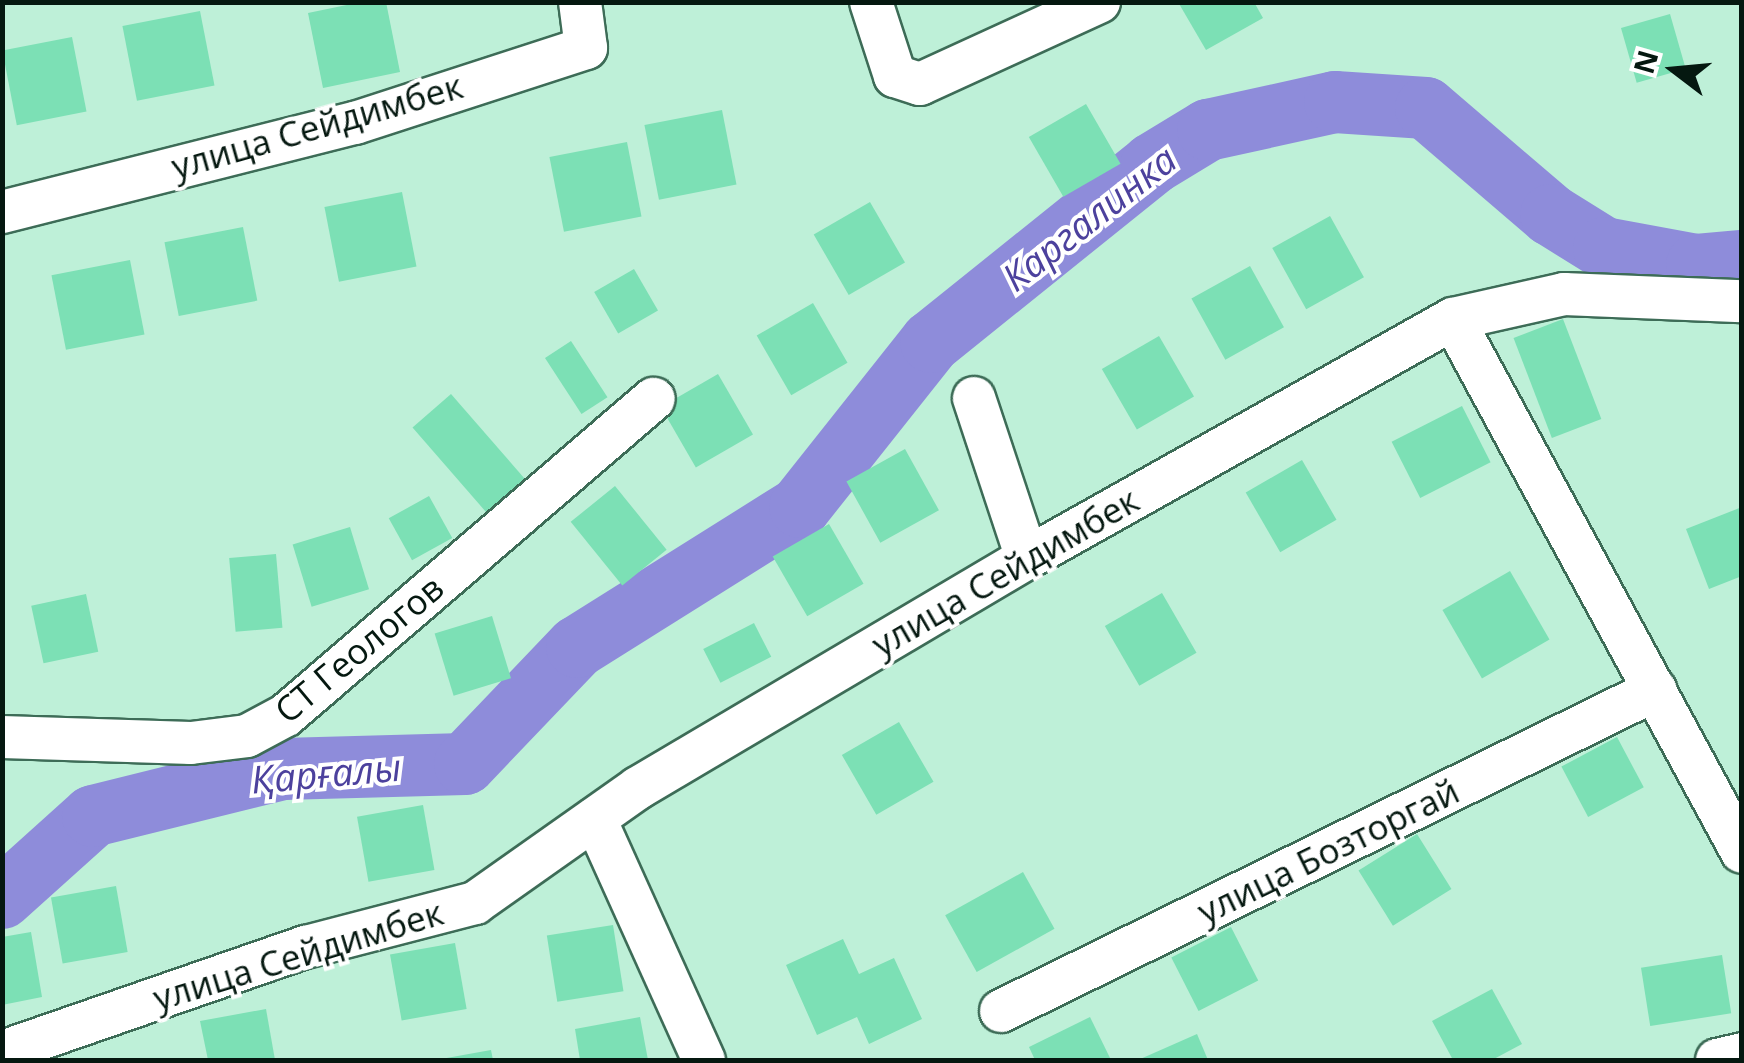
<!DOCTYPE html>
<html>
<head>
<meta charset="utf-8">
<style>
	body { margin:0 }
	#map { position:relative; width:1744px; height:1063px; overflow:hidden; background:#bef0d8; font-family:"Open Sans",sans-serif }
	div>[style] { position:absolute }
	.river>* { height:62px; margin:-31px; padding:0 31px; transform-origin:31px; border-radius:31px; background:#8e8cda }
	.building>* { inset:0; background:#7ce0b5; transform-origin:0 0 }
	.roads { filter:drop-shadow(2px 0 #3d6c57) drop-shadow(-2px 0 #3d6c57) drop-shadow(0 2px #3d6c57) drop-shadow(0 -2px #3d6c57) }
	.minor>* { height:42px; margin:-21px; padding:0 21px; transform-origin:21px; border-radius:21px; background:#fff }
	span { translate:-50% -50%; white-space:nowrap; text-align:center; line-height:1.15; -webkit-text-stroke:8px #fff; paint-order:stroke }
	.street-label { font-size:35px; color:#051810 }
	.water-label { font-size:38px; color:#4c419d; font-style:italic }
	.frame { position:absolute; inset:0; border:5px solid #051810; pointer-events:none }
	.north { position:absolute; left:1624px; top:20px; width:100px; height:100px; -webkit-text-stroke:8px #fff; paint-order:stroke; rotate:286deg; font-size:28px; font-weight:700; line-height:40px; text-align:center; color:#051810 }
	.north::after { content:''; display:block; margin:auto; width:35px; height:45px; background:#051810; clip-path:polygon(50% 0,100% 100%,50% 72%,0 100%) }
</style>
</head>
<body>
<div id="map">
	<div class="river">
		<i style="left:2px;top:898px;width:122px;rotate:-42deg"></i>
		<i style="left:93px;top:816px;width:196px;rotate:-13.9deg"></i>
		<i style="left:283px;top:769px;width:182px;rotate:-1.6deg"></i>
		<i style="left:465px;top:764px;width:162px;rotate:-46.3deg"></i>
		<i style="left:577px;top:647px;width:263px;rotate:-32.1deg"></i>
		<i style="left:800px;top:507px;width:211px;rotate:-51.6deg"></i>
		<i style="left:931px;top:342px;width:284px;rotate:-38.8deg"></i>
		<i style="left:1152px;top:164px;width:66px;rotate:-31.3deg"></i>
		<i style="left:1208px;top:130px;width:130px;rotate:-12.4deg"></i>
		<i style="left:1335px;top:102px;width:91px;rotate:3.8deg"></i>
		<i style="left:1426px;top:108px;width:165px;rotate:40.6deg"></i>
		<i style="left:1551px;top:215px;width:62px;rotate:31.9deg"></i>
		<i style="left:1604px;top:248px;width:95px;rotate:10.4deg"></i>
		<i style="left:1697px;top:265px;width:45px;rotate:-5.1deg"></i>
	</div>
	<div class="building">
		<i style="clip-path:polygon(361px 2px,386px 2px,400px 72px,323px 88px,308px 13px)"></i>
		<i style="clip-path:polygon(1178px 2px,1254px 2px,1263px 18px,1206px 50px)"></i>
		<i style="left:200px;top:11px;width:76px;height:79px;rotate:79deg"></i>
		<i style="left:1670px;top:14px;width:57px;height:51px;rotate:74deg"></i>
		<i style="left:72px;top:37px;width:76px;height:71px;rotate:79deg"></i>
		<i style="left:1086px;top:104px;width:69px;height:66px;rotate:60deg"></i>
		<i style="left:722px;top:110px;width:76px;height:79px;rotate:79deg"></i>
		<i style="left:627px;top:142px;width:76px;height:79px;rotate:79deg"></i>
		<i style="left:402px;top:192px;width:76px;height:79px;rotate:79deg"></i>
		<i style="left:870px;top:202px;width:70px;height:65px;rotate:60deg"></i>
		<i style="left:1330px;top:216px;width:70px;height:66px;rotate:61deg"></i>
		<i style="left:243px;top:227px;width:75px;height:80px;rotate:79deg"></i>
		<i style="left:130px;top:260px;width:76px;height:80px;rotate:79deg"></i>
		<i style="left:1250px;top:266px;width:70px;height:67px;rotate:61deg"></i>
		<i style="left:634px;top:269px;width:48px;height:46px;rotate:60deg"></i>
		<i style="left:813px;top:303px;width:69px;height:65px;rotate:60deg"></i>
		<i style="left:1563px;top:319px;width:107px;height:53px;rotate:69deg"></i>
		<i style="left:1159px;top:336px;width:70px;height:66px;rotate:60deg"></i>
		<i style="left:571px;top:341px;width:67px;height:31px;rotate:57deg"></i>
		<i style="left:718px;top:374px;width:70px;height:66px;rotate:60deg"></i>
		<i style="left:451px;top:394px;width:121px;height:51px;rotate:49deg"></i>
		<i style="left:1462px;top:406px;width:63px;height:79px;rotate:63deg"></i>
		<i style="left:905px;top:449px;width:70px;height:67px;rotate:61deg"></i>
		<i style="left:1302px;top:460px;width:69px;height:65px;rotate:60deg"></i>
		<i style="left:615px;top:486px;width:82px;height:57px;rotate:51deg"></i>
		<i style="left:429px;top:496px;width:48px;height:46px;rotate:61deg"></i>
		<i style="clip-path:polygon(1742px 507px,1742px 576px,1709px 589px,1686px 529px)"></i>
		<i style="left:829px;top:524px;width:69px;height:65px;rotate:60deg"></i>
		<i style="left:350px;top:527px;width:65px;height:60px;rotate:73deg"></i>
		<i style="left:276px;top:554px;width:74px;height:47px;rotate:85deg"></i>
		<i style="left:1510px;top:571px;width:79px;height:78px;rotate:60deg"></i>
		<i style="left:1162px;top:593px;width:69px;height:66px;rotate:60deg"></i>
		<i style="left:86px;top:594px;width:59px;height:56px;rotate:78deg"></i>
		<i style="left:492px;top:616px;width:65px;height:60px;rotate:73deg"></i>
		<i style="left:754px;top:623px;width:38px;height:57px;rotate:63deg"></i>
		<i style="left:899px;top:722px;width:69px;height:66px;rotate:60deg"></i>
		<i style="left:1617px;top:737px;width:57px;height:63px;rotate:62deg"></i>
		<i style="left:423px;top:805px;width:66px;height:67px;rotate:80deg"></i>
		<i style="left:1417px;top:834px;width:65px;height:69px;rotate:58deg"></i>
		<i style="left:1023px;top:872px;width:65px;height:89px;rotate:61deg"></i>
		<i style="left:116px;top:886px;width:67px;height:66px;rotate:80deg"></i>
		<i style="left:613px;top:925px;width:67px;height:67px;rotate:81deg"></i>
		<i style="left:1231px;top:927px;width:60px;height:67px;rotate:63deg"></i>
		<i style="clip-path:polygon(31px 932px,42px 997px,2px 1005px,2px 937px)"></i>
		<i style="clip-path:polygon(843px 939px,859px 974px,894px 958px,922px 1019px,869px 1044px,857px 1017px,817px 1035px,786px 965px)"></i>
		<i style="left:455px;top:943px;width:67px;height:66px;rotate:80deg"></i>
		<i style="left:1722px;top:955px;width:59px;height:82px;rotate:81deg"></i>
		<i style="clip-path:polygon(1492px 989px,1522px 1044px,1492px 1060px,1453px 1060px,1432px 1021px)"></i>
		<i style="clip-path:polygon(266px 1009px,275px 1060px,208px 1060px,200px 1021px)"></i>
		<i style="clip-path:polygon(640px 1017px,648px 1060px,580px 1060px,575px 1029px)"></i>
		<i style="clip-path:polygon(1090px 1017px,1111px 1060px,1035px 1060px,1029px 1047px)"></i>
		<i style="clip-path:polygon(1197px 1034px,1208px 1060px,1138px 1060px)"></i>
		<i style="clip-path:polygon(491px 1050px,493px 1060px,442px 1060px,441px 1059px)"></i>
	</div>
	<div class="roads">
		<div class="minor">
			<i style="left:871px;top:2px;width:78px;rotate:72deg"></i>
			<i style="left:895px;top:76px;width:26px;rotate:18deg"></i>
			<i style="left:920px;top:84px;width:197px;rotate:-24.6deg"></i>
			<i style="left:2px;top:212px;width:364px;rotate:-14.2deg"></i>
			<i style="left:355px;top:123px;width:243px;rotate:-18deg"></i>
			<i style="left:586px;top:48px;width:46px;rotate:-97.4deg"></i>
			<i style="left:1453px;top:319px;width:606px;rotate:61.53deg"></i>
			<i style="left:974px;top:398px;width:169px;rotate:71.7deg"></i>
			<i style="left:2px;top:737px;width:189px;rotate:1.8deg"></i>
			<i style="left:191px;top:743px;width:56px;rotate:-7.1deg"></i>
			<i style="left:247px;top:736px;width:44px;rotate:-28.3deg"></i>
			<i style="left:286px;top:715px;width:485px;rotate:-40.7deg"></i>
			<i style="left:595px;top:819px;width:265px;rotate:65.7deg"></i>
			<i style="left:1001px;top:1011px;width:729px;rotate:-26.14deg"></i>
			<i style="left:2px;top:1052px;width:322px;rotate:-19.1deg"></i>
			<i style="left:306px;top:947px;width:175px;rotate:-14.6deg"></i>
			<i style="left:475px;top:903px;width:199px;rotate:-35.2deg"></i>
			<i style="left:638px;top:788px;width:452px;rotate:-30.6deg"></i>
			<i style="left:1027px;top:558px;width:488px;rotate:-29.3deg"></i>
			<i style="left:1453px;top:319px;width:114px;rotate:-12.7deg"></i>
			<i style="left:1564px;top:294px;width:178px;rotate:2.3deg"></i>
			<i style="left:1717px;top:1060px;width:26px;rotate:-13deg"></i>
		</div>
	</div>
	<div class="street-label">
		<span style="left:317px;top:126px;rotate:-16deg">улица Сейдимбек</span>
		<span style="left:1005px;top:572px;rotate:-30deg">улица Сейдимбек</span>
		<span style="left:359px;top:649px;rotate:-40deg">СТ Геологов</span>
		<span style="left:1328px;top:851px;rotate:-26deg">улица Бозторгай</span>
		<span style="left:298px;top:955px;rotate:-17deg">улица Сейдимбек</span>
	</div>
	<div class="water-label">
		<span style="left:1089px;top:218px;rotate:-38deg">Каргалинка</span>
		<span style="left:326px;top:773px;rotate:-5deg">Қарғалы</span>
	</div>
	<div class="frame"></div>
	<div class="north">N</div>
</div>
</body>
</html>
